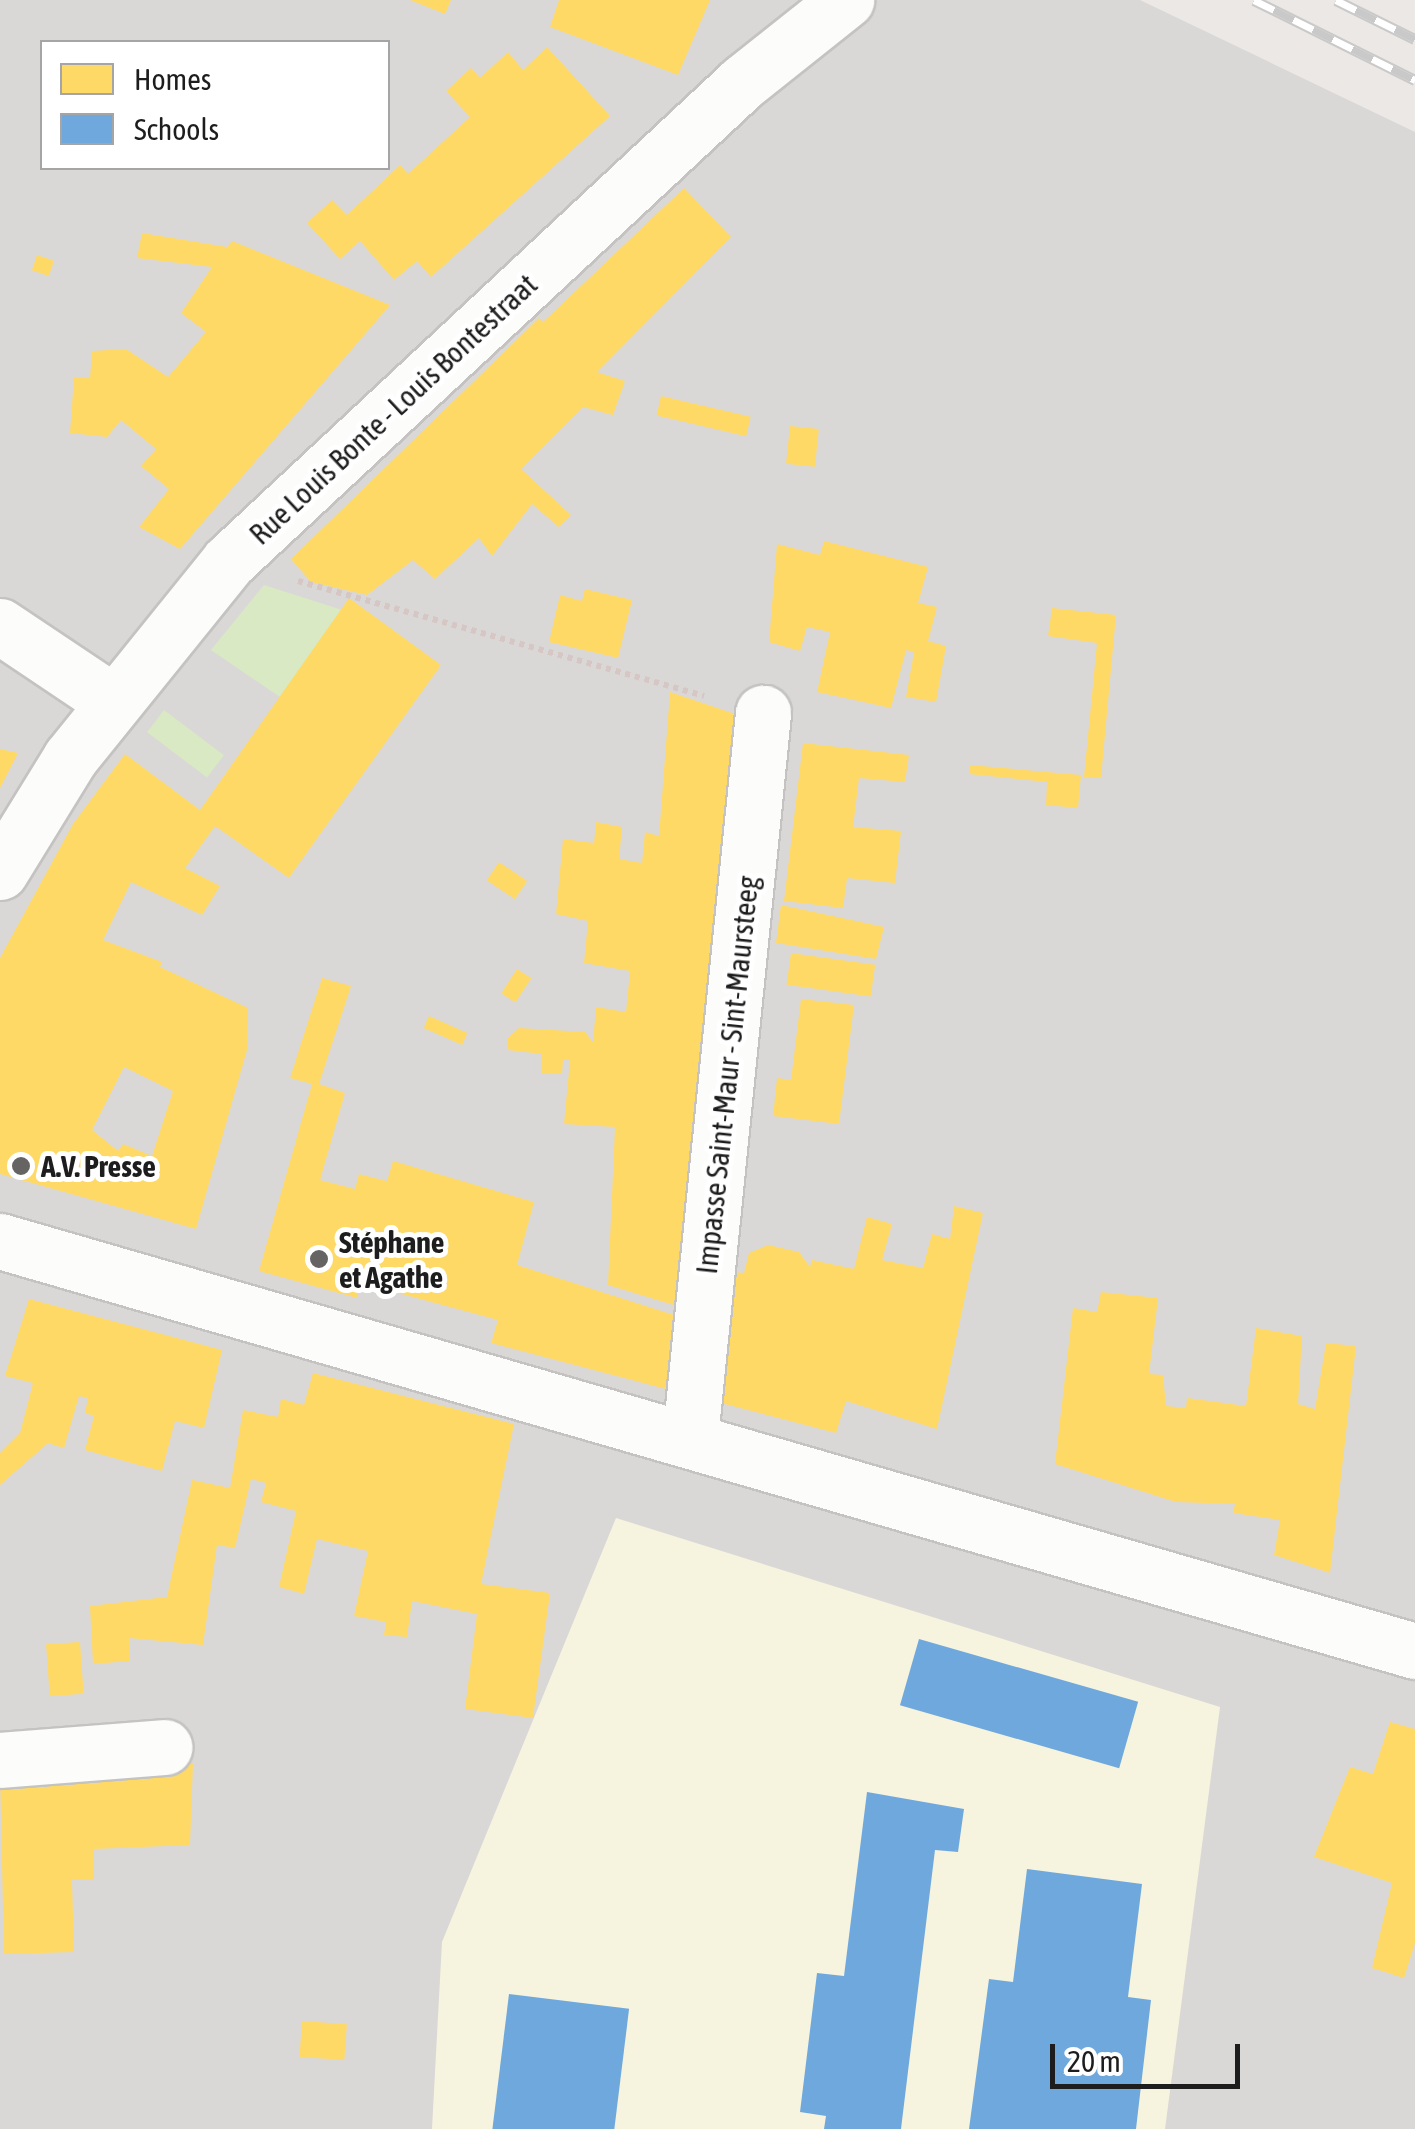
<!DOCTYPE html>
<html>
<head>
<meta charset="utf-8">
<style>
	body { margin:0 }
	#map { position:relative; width:1415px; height:2129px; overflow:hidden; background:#ebe8e5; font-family:"Asap Condensed",sans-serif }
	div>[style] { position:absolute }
	.residential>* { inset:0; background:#dad8d7 }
	.education>* { inset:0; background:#f6f4df }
	.grass>* { inset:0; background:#d9e9c3; transform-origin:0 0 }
	.homes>* { inset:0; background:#ffd966; transform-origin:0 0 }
	.schools>* { inset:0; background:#6fa8dc; transform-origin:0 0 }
	.path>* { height:6px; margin-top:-3px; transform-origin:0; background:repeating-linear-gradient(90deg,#d6c6c4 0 5px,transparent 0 10px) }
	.roads { filter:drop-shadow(2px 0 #c4c3c1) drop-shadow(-2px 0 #c4c3c1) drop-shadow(0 2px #c4c3c1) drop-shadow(0 -2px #c4c3c1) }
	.minor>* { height:55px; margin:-27.5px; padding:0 27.5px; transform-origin:27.5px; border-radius:27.5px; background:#fcfcfb }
	.tertiary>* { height:55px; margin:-27.5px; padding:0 27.5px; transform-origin:27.5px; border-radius:27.5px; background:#fcfcfb }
	.rail>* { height:11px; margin-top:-5.5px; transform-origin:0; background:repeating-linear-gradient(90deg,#fff 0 22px,#cac9c9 0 44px); box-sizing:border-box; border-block:2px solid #cac9c9 }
	.dots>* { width:28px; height:28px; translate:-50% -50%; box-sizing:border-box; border:5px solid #fff; border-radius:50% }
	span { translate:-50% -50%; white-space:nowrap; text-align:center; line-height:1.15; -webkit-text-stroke:10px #fff; paint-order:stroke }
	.street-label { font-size:30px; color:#1d1d1d }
	.poi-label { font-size:30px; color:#1d1d1d; font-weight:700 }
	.left { translate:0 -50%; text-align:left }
	.legend { position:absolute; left:40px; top:40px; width:350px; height:130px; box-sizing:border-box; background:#fff; border:2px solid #a5a5a5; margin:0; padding:12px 18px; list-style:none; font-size:30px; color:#1d1d1d }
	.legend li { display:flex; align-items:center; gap:20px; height:50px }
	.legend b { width:50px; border:2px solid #a5a5a5 }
	.scale { position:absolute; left:1050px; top:2044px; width:190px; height:45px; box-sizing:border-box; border:5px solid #1d1d1d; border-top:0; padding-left:12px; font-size:30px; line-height:35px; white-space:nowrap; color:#1d1d1d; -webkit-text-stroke:8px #fff; paint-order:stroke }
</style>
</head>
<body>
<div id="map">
	<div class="residential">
		<i style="clip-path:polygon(evenodd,0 0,1140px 0,1415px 132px,1415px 2129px,0 2129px,0 0,42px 42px,388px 42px,388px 168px,42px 168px,42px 42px)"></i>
	</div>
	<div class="education">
		<i style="clip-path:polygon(616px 1518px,1220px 1707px,1165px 2129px,432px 2129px,442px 1942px)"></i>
	</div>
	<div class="grass">
		<i style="clip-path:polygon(264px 585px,342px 610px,280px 697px,211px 650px)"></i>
		<i style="left:164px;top:710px;width:75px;height:28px;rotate:37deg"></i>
	</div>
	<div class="homes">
		<i style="clip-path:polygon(410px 0,451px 0,445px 14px)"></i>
		<i style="clip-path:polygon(559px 0,710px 0,678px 75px,550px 27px)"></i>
		<i style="clip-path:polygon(547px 47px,610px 116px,431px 277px,417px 261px,394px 280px,360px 241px,340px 259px,307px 223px,332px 200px,347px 215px,400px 165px,408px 174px,470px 117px,446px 91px,471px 68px,480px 78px,508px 52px,523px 70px)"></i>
		<i style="clip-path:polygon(684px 188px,731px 237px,597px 372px,625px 381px,613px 415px,583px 407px,521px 469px,571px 515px,559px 527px,532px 504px,492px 556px,479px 538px,435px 579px,413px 560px,367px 595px,311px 582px,291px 559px,539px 318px,543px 322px)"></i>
		<i style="clip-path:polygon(142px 233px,227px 247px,232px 241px,390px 305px,180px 549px,139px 527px,169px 489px,141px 466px,156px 449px,121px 420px,107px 437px,70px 433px,74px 377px,90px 378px,92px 351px,126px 349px,168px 377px,206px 332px,181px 313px,212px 267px,137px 258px)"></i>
		<i style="left:37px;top:255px;width:18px;height:16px;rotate:19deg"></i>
		<i style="left:661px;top:396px;width:92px;height:20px;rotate:13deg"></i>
		<i style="left:790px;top:426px;width:29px;height:38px;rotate:6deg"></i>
		<i style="clip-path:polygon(824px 541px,928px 567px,918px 603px,937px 607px,928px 641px,946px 646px,936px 702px,906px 697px,914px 652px,906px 650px,891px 708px,817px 692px,830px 632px,807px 627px,800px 651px,769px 642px,777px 544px,820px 555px)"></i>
		<i style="clip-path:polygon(585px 589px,632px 600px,618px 658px,549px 642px,560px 595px,582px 601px)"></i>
		<i style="clip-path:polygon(evenodd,349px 598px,441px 665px,293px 872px,289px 878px,215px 826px,185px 868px,220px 886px,202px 915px,131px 882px,103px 940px,162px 962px,160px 967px,248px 1008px,247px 1050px,196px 1229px,0 1174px,0 958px,73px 824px,125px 754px,200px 810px,349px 598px,124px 1067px,173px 1091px,152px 1156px,123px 1144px,118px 1151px,92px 1130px,124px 1067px)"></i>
		<i style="clip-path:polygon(1052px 608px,1116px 615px,1101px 778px,1084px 777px,1097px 643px,1048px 636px)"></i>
		<i style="clip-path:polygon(670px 692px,741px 716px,677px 1306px,608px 1285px,615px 1127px,564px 1124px,570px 1060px,563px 1060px,562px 1074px,541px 1074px,542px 1054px,508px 1050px,508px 1038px,519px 1028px,585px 1032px,593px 1042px,596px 1007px,626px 1012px,630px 971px,584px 963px,588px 921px,556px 914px,563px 839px,594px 843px,596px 822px,622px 827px,619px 859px,642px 863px,645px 832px,659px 836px)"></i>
		<i style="clip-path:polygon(803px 743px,909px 755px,905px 782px,859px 778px,853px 827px,901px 831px,895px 883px,847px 878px,843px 908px,784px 901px)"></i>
		<i style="clip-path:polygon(0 749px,18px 753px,0 788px)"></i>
		<i style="clip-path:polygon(970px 765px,1081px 775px,1078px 808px,1046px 805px,1047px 782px,969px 774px)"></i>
		<i style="left:499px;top:862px;width:34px;height:22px;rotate:34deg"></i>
		<i style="clip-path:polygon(781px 905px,884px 927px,876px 959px,776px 943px)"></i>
		<i style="left:791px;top:953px;width:85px;height:32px;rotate:8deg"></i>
		<i style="left:517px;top:969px;width:17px;height:29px;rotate:33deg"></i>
		<i style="clip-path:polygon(322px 978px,351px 986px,319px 1084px,345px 1093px,320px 1180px,355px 1189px,359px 1174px,387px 1181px,393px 1161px,534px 1202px,517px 1265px,677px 1316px,666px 1389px,491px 1343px,498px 1320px,361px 1283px,357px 1298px,259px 1271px,312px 1084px,290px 1078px)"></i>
		<i style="clip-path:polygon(801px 999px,854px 1005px,839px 1124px,773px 1116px,777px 1078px,791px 1080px)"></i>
		<i style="left:429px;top:1016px;width:42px;height:13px;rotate:24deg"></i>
		<i style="clip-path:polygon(954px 1206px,983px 1213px,937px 1429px,846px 1401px,836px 1433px,702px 1398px,724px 1271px,744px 1273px,749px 1253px,768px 1245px,799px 1252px,810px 1267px,812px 1260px,854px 1269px,867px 1217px,892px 1224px,882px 1260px,923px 1268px,932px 1234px,950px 1239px)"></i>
		<i style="clip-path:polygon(1101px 1292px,1158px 1298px,1149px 1374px,1163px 1375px,1166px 1406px,1186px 1408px,1187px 1398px,1246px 1406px,1256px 1328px,1302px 1336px,1298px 1404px,1315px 1409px,1326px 1343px,1356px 1346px,1330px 1573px,1274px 1555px,1280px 1520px,1233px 1513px,1235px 1504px,1176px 1502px,1055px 1464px,1073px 1308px,1097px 1312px)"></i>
		<i style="clip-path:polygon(29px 1299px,222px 1350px,204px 1428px,175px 1421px,162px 1471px,135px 1464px,85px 1450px,94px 1416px,85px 1413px,88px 1398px,79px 1396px,64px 1448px,48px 1443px,0 1485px,0 1453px,20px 1433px,33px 1383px,5px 1376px)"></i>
		<i style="clip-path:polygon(313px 1373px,514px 1424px,481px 1584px,550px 1593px,533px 1718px,465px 1709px,477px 1614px,412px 1601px,407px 1637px,384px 1635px,386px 1622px,354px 1616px,368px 1551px,317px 1539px,304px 1594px,279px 1587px,296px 1511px,261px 1502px,266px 1483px,251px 1479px,235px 1548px,217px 1545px,203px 1645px,129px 1638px,130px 1661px,93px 1664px,90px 1606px,167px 1597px,192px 1480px,230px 1488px,243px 1410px,278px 1417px,281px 1399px,304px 1405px)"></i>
		<i style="left:80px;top:1642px;width:52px;height:34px;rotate:86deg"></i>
		<i style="clip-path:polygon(1390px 1722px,1415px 1729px,1415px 1943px,1404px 1978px,1372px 1968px,1392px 1883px,1314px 1857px,1350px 1767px,1373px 1774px)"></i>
		<i style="clip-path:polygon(193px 1763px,190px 1845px,94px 1849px,94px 1880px,72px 1880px,74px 1952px,4px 1954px,0 1772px)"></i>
		<i style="left:302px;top:2021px;width:45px;height:36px;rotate:4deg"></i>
	</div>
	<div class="schools">
		<i style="left:919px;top:1639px;width:228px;height:69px;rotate:16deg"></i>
		<i style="clip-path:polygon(867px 1792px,964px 1809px,958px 1852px,935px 1850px,901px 2129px,824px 2129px,826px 2116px,800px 2112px,817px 1973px,844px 1976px)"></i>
		<i style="clip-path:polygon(1027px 1869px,1142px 1884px,1128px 1997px,1151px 2000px,1136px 2129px,969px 2129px,989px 1979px,1013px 1982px)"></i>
		<i style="left:509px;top:1994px;width:121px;height:136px;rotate:7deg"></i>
	</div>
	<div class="path">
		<i style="left:298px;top:581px;width:422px;rotate:15.8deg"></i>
	</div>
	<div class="roads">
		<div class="minor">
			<i style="left:0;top:626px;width:135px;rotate:33.8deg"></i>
			<i style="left:0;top:872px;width:134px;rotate:-58.4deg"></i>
			<i style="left:70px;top:758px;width:253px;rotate:-51.1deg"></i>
			<i style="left:229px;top:561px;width:703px;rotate:-42.98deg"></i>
			<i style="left:743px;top:82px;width:132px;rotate:-38.5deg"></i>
			<i style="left:690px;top:1437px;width:728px;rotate:-84.24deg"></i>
			<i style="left:0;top:1760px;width:165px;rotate:-4.5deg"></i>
		</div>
		<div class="tertiary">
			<i style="left:0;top:1241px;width:1473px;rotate:16.16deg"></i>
		</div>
	</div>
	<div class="rail">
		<i style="left:1254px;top:0;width:180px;rotate:26.4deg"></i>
		<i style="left:1336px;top:0;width:88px;rotate:26.3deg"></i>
	</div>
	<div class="dots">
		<i style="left:21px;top:1166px;background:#656463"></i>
		<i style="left:319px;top:1259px;background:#656463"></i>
	</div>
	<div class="street-label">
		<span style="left:393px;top:409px;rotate:-43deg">Rue Louis Bonte - Louis Bontestraat</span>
		<span style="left:727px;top:1075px;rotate:-84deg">Impasse Saint-Maur - Sint-Maursteeg</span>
	</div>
	<div class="poi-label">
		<span class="left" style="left:41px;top:1166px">A.V. Presse</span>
		<span class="left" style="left:339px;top:1259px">Stéphane<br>et Agathe</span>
	</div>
	<ul class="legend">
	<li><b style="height:28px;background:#ffd966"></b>Homes</li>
	<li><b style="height:28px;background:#6fa8dc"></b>Schools</li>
	</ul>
	<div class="scale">20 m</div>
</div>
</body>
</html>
